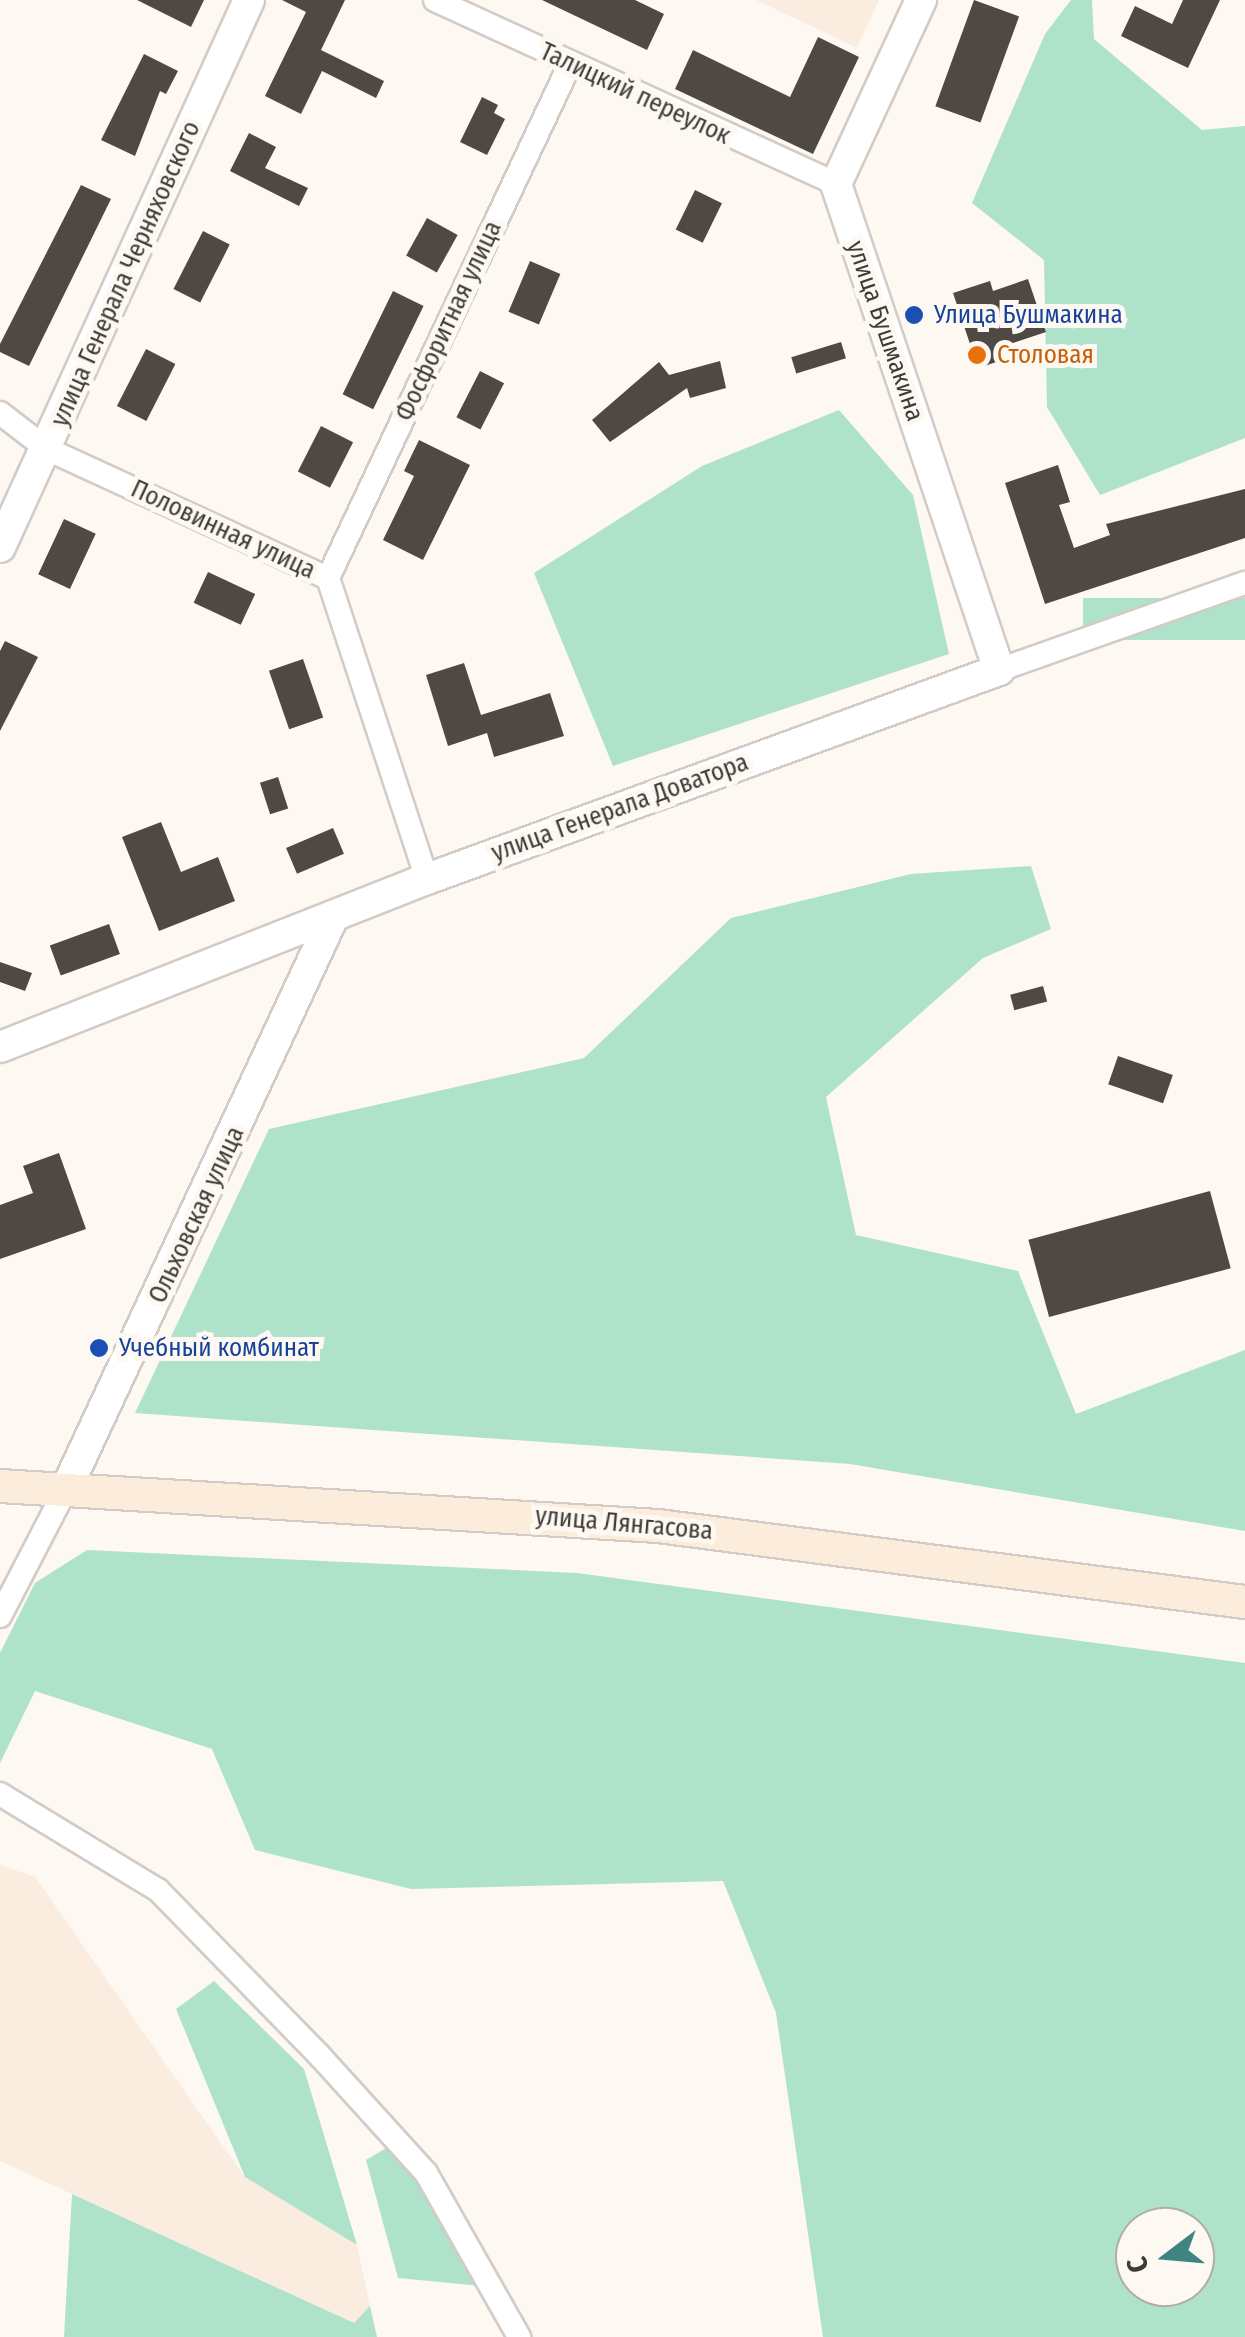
<!DOCTYPE html>
<html>
<head>
<meta charset="utf-8">
<style>
	body { margin:0 }
	#map { position:relative; width:1245px; height:2337px; overflow:hidden; background:#fef8f2; font-family:"Fira Sans Condensed",sans-serif }
	div>[style] { position:absolute }
	.built>* { inset:0; background:#fbece0 }
	.green>* { inset:0; background:#afe2ca; transform-origin:0 0 }
	.building>* { inset:0; background:#4f4943; transform-origin:0 0 }
	.roads { filter:drop-shadow(2px 0 #d3cbc5) drop-shadow(-2px 0 #d3cbc5) drop-shadow(0 2px #d3cbc5) drop-shadow(0 -2px #d3cbc5) }
	.minor>* { height:22px; margin:-11px; padding:0 11px; transform-origin:11px; border-radius:11px; background:#fff }
	.tertiary>* { height:30px; margin:-15px; padding:0 15px; transform-origin:15px; border-radius:15px; background:#fff }
	.secondary>* { height:32px; margin:-16px; padding:0 16px; transform-origin:16px; border-radius:16px; background:#fbecdb }
	.dots>* { width:28px; height:28px; translate:-50% -50%; box-sizing:border-box; border:5px solid #fef8f2; border-radius:50% }
	span { translate:-50% -50%; white-space:nowrap; text-align:center; line-height:1.15; -webkit-text-stroke:10px #fef8f2; paint-order:stroke }
	.street-label { font-size:25px; color:#3e3b38 }
	.transit-label { font-size:25px; color:#164399 }
	.left { translate:0 -50%; text-align:left }
	.food-label { font-size:25px; color:#c56008 }
	.north { position:absolute; left:1115px; top:2207px; width:100px; height:100px; box-sizing:border-box; background:#fef8f2; border:2px solid #b1aca8; border-radius:50%; rotate:254deg; font-size:28px; font-weight:700; line-height:40px; text-align:center; color:#3e3b38 }
	.north::after { content:''; display:block; margin:auto; width:35px; height:45px; background:#3e8581; clip-path:polygon(50% 0,100% 100%,50% 72%,0 100%) }
</style>
</head>
<body>
<div id="map">
	<div class="built">
		<i style="clip-path:polygon(756px 0,879px 0,857px 48px)"></i>
		<i style="clip-path:polygon(0 1865px,35px 1877px,244px 2176px,357px 2245px,370px 2306px,355px 2324px,0 2161px)"></i>
	</div>
	<div class="green">
		<i style="clip-path:polygon(1071px 0,1092px 0,1094px 39px,1202px 130px,1245px 126px,1245px 438px,1100px 495px,1047px 407px,1044px 260px,972px 203px,1045px 34px)"></i>
		<i style="clip-path:polygon(839px 410px,913px 495px,949px 654px,613px 766px,534px 573px,702px 466px)"></i>
		<i style="left:1245px;top:598px;width:42px;height:162px;rotate:90deg"></i>
		<i style="clip-path:polygon(1031px 866px,1051px 929px,983px 958px,826px 1097px,856px 1235px,1018px 1271px,1076px 1414px,1245px 1350px,1245px 1531px,850px 1464px,135px 1413px,269px 1129px,584px 1058px,731px 918px,911px 874px)"></i>
		<i style="clip-path:polygon(evenodd,87px 1550px,577px 1573px,1245px 1663px,1245px 2337px,823px 2337px,776px 2013px,723px 1881px,411px 1889px,255px 1850px,212px 1749px,35px 1691px,0 1763px,0 1653px,35px 1583px,87px 1550px,1135px 2227px,1195px 2227px,1195px 2287px,1135px 2287px,1135px 2227px)"></i>
		<i style="clip-path:polygon(214px 1981px,304px 2069px,357px 2245px,245px 2177px,176px 2009px)"></i>
		<i style="clip-path:polygon(388px 2147px,422px 2175px,482px 2286px,398px 2278px,366px 2160px)"></i>
		<i style="clip-path:polygon(72px 2194px,354px 2323px,370px 2306px,377px 2337px,64px 2337px)"></i>
	</div>
	<div class="building">
		<i style="clip-path:polygon(137px 0,204px 0,191px 27px)"></i>
		<i style="clip-path:polygon(282px 0,345px 0,321px 50px,384px 81px,376px 98px,322px 71px,301px 114px,265px 96px,306px 12px)"></i>
		<i style="clip-path:polygon(542px 0,635px 0,664px 14px,647px 50px)"></i>
		<i style="left:974px;top:0;width:48px;height:113px;rotate:20deg"></i>
		<i style="clip-path:polygon(1183px 0,1220px 0,1188px 68px,1121px 36px,1135px 6px,1172px 24px)"></i>
		<i style="clip-path:polygon(818px 37px,859px 57px,813px 154px,675px 89px,693px 50px,790px 97px)"></i>
		<i style="clip-path:polygon(144px 54px,178px 71px,166px 94px,160px 91px,135px 156px,101px 140px)"></i>
		<i style="clip-path:polygon(482px 97px,498px 105px,494px 113px,505px 119px,487px 155px,460px 142px)"></i>
		<i style="clip-path:polygon(249px 133px,276px 147px,265px 168px,308px 188px,299px 206px,230px 171px)"></i>
		<i style="clip-path:polygon(81px 185px,111px 199px,29px 366px,0 352px,0 344px)"></i>
		<i style="left:695px;top:190px;width:30px;height:44px;rotate:26deg"></i>
		<i style="left:427px;top:218px;width:35px;height:43px;rotate:29deg"></i>
		<i style="left:203px;top:231px;width:30px;height:65px;rotate:27deg"></i>
		<i style="left:530px;top:261px;width:33px;height:55px;rotate:23deg"></i>
		<i style="clip-path:polygon(1028px 279px,1046px 332px,1010px 344px,1015px 356px,978px 368px,953px 293px,990px 281px,993px 291px)"></i>
		<i style="left:393px;top:291px;width:34px;height:115px;rotate:26deg"></i>
		<i style="left:841px;top:342px;width:17px;height:52px;rotate:73deg"></i>
		<i style="left:146px;top:349px;width:33px;height:64px;rotate:27deg"></i>
		<i style="clip-path:polygon(720px 361px,726px 388px,690px 398px,687px 388px,610px 442px,592px 420px,659px 362px,669px 375px)"></i>
		<i style="left:480px;top:371px;width:27px;height:52px;rotate:27deg"></i>
		<i style="left:321px;top:426px;width:36px;height:51px;rotate:27deg"></i>
		<i style="clip-path:polygon(419px 440px,470px 465px,423px 560px,383px 540px,414px 476px,404px 471px)"></i>
		<i style="clip-path:polygon(1058px 465px,1070px 502px,1059px 505px,1074px 548px,1110px 535px,1106px 524px,1245px 489px,1245px 538px,1045px 604px,1005px 483px)"></i>
		<i style="left:64px;top:519px;width:35px;height:61px;rotate:25deg"></i>
		<i style="left:208px;top:572px;width:52px;height:34px;rotate:25deg"></i>
		<i style="clip-path:polygon(5px 641px,38px 657px,0 731px,0 651px)"></i>
		<i style="left:303px;top:659px;width:62px;height:36px;rotate:71deg"></i>
		<i style="clip-path:polygon(464px 663px,481px 715px,550px 693px,564px 736px,494px 757px,487px 733px,448px 746px,426px 675px)"></i>
		<i style="left:278px;top:777px;width:33px;height:19px;rotate:72deg"></i>
		<i style="clip-path:polygon(161px 822px,181px 872px,218px 857px,235px 901px,159px 931px,122px 837px)"></i>
		<i style="left:333px;top:828px;width:28px;height:51px;rotate:67deg"></i>
		<i style="left:109px;top:924px;width:32px;height:63px;rotate:70deg"></i>
		<i style="clip-path:polygon(0 962px,32px 973px,25px 991px,0 982px)"></i>
		<i style="left:1043px;top:986px;width:16px;height:34px;rotate:75deg"></i>
		<i style="left:1118px;top:1056px;width:58px;height:30px;rotate:19deg"></i>
		<i style="clip-path:polygon(59px 1153px,86px 1229px,0 1259px,0 1205px,33px 1193px,23px 1166px)"></i>
		<i style="left:1210px;top:1191px;width:80px;height:188px;rotate:75deg"></i>
	</div>
	<div class="roads">
		<div class="minor">
			<i style="left:435px;top:0;width:441px;rotate:24.6deg"></i>
			<i style="left:0;top:413px;width:59px;rotate:37.5deg"></i>
			<i style="left:47px;top:449px;width:309px;rotate:24.7deg"></i>
			<i style="left:328px;top:578px;width:317px;rotate:71.8deg"></i>
			<i style="left:328px;top:578px;width:568px;rotate:-64.79deg"></i>
			<i style="left:999px;top:670px;width:261px;rotate:-19.5deg"></i>
			<i style="left:0;top:1616px;width:148px;rotate:-62.6deg"></i>
			<i style="left:0;top:1794px;width:185px;rotate:31.3deg"></i>
			<i style="left:158px;top:1890px;width:231px;rotate:45.7deg"></i>
			<i style="left:319px;top:2055px;width:159px;rotate:47.8deg"></i>
			<i style="left:426px;top:2173px;width:189px;rotate:60.4deg"></i>
		</div>
		<div class="tertiary">
			<i style="left:0;top:547px;width:601px;rotate:-65.52deg"></i>
			<i style="left:0;top:1047px;width:459px;rotate:-21.5deg"></i>
			<i style="left:427px;top:879px;width:609px;rotate:-20.07deg"></i>
			<i style="left:999px;top:670px;width:513px;rotate:-108.54deg"></i>
			<i style="left:836px;top:184px;width:203px;rotate:-65.2deg"></i>
			<i style="left:68px;top:1485px;width:627px;rotate:-64.99deg"></i>
		</div>
		<div class="secondary">
			<i style="left:0;top:1486px;width:659px;rotate:3.48deg"></i>
			<i style="left:658px;top:1526px;width:592px;rotate:7.38deg"></i>
		</div>
	</div>
	<div class="dots">
		<i style="left:914px;top:315px;background:#1a4fb4"></i>
		<i style="left:977px;top:355px;background:#e8710a"></i>
		<i style="left:99px;top:1348px;background:#1a4fb4"></i>
	</div>
	<div class="street-label">
		<span style="left:635px;top:94px;rotate:25deg">Талицкий переулок</span>
		<span style="left:126px;top:274px;rotate:-66deg">улица Генерала Черняховского</span>
		<span style="left:449px;top:321px;rotate:-65deg">Фосфоритная улица</span>
		<span style="left:885px;top:331px;rotate:71deg">улица Бушмакина</span>
		<span style="left:223px;top:530px;rotate:25deg">Половинная улица</span>
		<span style="left:620px;top:808px;rotate:-20deg">улица Генерала Доватора</span>
		<span style="left:197px;top:1215px;rotate:-65deg">Ольховская улица</span>
		<span style="left:624px;top:1524px;rotate:5deg">улица Лянгасова</span>
	</div>
	<div class="transit-label">
		<span class="left" style="left:934px;top:315px">Улица Бушмакина</span>
		<span class="left" style="left:119px;top:1348px">Учебный комбинат</span>
	</div>
	<div class="food-label">
		<span class="left" style="left:997px;top:355px">Столовая</span>
	</div>
	<div class="north">С</div>
</div>
</body>
</html>
